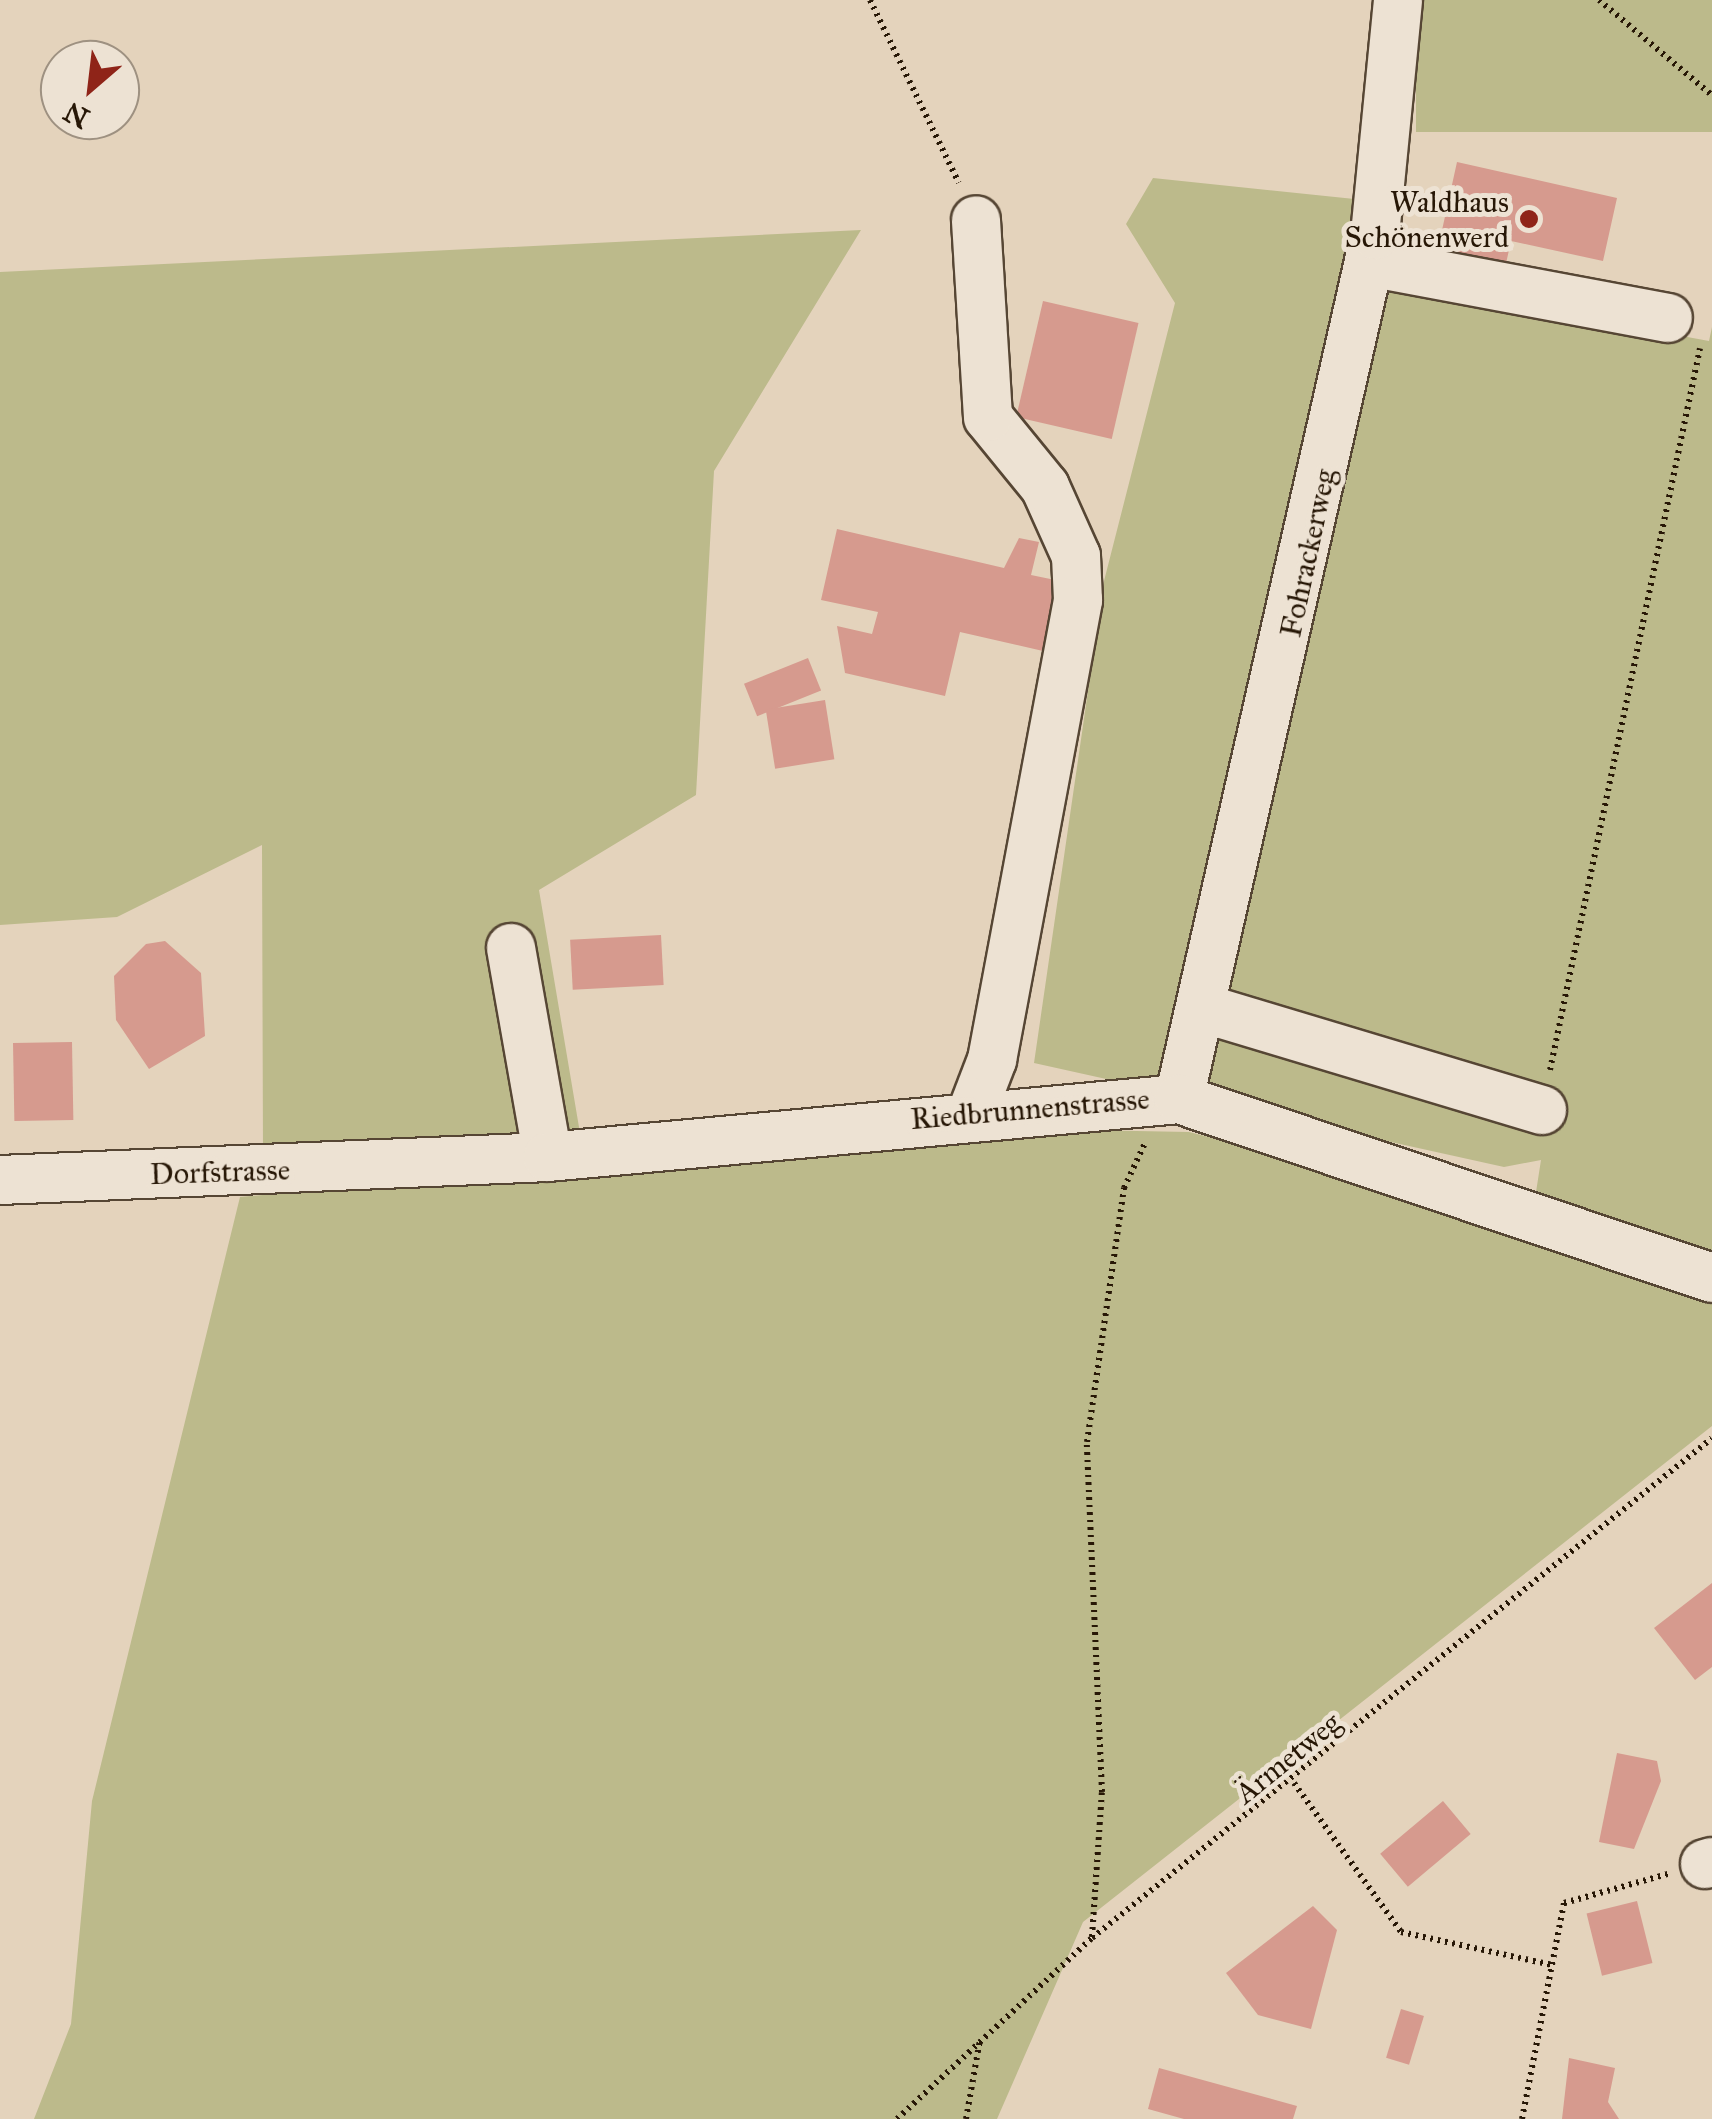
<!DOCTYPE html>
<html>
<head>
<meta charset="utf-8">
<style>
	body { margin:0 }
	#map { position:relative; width:1712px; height:2119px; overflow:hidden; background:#e4d3bc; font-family:"IM FELL Great Primer",serif }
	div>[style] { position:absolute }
	.green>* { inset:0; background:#bcba8b; transform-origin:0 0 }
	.building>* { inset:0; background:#d69a8e; transform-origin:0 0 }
	.path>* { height:6px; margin-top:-3px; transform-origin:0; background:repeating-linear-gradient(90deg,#271706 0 2.5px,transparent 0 7.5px) }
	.roads { filter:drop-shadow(2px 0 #564634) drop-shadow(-2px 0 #564634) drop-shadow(0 2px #564634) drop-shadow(0 -2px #564634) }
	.minor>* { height:48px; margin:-24px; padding:0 24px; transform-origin:24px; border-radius:24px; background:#ede2d3 }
	.dots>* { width:28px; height:28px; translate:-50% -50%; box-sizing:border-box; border:5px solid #ede2d3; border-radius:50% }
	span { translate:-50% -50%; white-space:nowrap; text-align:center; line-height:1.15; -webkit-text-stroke:10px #ede2d3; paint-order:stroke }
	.poi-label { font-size:30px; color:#271706 }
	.right { translate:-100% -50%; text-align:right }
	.street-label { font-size:30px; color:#271706 }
	.north { position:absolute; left:40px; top:40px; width:100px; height:100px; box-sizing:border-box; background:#ede2d3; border:2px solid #9e9181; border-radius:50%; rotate:208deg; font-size:28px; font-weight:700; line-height:40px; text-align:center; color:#271706 }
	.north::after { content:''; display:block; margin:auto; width:35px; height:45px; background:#8f2418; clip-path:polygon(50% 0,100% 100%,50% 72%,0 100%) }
</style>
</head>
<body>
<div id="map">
	<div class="green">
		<i style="left:1416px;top:0;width:296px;height:132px"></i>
		<i style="clip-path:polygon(1153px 178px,1364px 200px,1385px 281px,1709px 341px,1712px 327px,1712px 1426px,1083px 1922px,997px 2119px,34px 2119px,71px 2024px,92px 1801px,240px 1197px,1030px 1129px,1189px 1132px,1368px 1176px,1529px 1237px,1541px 1160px,1504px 1167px,1034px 1063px,1104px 581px,1175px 303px,1126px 224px)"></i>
		<i style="clip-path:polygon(861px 230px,714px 471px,696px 795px,539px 890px,580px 1133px,263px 1154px,262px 845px,117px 917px,0 925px,0 272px)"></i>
	</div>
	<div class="building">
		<i style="clip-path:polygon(1457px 162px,1617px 198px,1603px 261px,1511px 241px,1503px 277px,1435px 262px)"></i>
		<i style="left:1043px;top:301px;width:98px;height:119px;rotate:13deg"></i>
		<i style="clip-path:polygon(837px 529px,1004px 568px,1019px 538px,1039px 542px,1031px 575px,1060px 581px,1043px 651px,960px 632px,945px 696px,845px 673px,837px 626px,872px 634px,878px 612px,821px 600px)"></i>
		<i style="left:808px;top:658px;width:35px;height:69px;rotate:68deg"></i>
		<i style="left:825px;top:700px;width:60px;height:60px;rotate:81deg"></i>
		<i style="left:661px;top:935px;width:50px;height:91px;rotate:87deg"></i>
		<i style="clip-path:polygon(165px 941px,201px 973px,205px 1036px,149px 1069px,116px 1020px,114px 976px,146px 944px)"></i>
		<i style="left:72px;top:1042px;width:78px;height:59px;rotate:89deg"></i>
		<i style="clip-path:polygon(1712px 1583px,1712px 1667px,1695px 1680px,1654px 1628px)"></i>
		<i style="clip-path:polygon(1617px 1753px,1657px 1761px,1661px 1781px,1634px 1849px,1599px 1842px)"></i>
		<i style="left:1443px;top:1801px;width:43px;height:82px;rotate:50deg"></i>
		<i style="left:1637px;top:1901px;width:64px;height:52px;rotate:76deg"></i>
		<i style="clip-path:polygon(1313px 1906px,1337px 1930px,1311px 2029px,1258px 2015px,1226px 1973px)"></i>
		<i style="left:1401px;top:2009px;width:24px;height:51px;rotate:17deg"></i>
		<i style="clip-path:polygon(1569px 2058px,1615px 2068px,1608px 2102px,1619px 2119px,1562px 2119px)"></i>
		<i style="clip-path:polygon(1159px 2068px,1297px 2106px,1293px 2119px,1184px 2119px,1148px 2109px)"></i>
	</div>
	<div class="path">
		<i style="left:870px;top:0;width:203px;rotate:64.1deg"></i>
		<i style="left:1599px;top:0;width:148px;rotate:40.1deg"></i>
		<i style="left:1550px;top:1070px;width:737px;rotate:-78.26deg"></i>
		<i style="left:1294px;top:1783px;width:183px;rotate:54.3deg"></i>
		<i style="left:1401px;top:1932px;width:155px;rotate:12.3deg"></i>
		<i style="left:1092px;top:1937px;width:145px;rotate:-86.1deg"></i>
		<i style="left:1102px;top:1792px;width:350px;rotate:-92.5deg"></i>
		<i style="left:1087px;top:1442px;width:257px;rotate:-81.7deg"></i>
		<i style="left:1124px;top:1188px;width:50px;rotate:-65deg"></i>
		<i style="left:897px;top:2119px;width:266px;rotate:-42.9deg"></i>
		<i style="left:1092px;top:1938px;width:796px;rotate:-38.88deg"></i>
		<i style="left:966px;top:2119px;width:80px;rotate:-80deg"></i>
		<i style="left:1522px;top:2119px;width:220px;rotate:-79deg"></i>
		<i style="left:1564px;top:1903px;width:108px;rotate:-15.6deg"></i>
	</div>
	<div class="roads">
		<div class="minor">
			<i style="left:1369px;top:262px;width:304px;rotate:10.6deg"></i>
			<i style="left:511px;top:948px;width:212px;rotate:80deg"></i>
			<i style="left:1202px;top:1008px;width:355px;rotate:16.7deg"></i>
			<i style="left:1179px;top:1099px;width:886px;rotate:-77.22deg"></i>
			<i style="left:1375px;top:235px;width:236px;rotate:-84.4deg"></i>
			<i style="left:972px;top:1112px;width:56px;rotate:-69deg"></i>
			<i style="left:992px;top:1060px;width:468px;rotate:-79.4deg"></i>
			<i style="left:1078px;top:600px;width:44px;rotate:-92.6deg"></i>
			<i style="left:1076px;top:556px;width:76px;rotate:-114.2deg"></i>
			<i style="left:1045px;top:487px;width:90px;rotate:-129.2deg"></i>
			<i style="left:988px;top:417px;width:197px;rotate:-93.5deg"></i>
			<i style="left:0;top:1180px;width:548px;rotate:-2.4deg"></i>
			<i style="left:548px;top:1157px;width:634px;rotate:-5.25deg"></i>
			<i style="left:1179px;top:1099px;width:562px;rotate:18.56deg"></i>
			<i style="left:1705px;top:1864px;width:7px;rotate:-16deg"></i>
		</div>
	</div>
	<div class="dots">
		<i style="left:1529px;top:219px;background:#8f2418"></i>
	</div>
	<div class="poi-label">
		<span class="right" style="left:1509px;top:219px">Waldhaus<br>Schönenwerd</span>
	</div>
	<div class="street-label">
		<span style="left:1308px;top:553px;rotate:-78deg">Fohrackerweg</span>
		<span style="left:1030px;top:1109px;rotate:-5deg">Riedbrunnenstrasse</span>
		<span style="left:220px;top:1172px;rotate:-2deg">Dorfstrasse</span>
		<span style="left:1288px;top:1758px;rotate:-39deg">Ärmetweg</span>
	</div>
	<div class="north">N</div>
</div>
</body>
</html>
